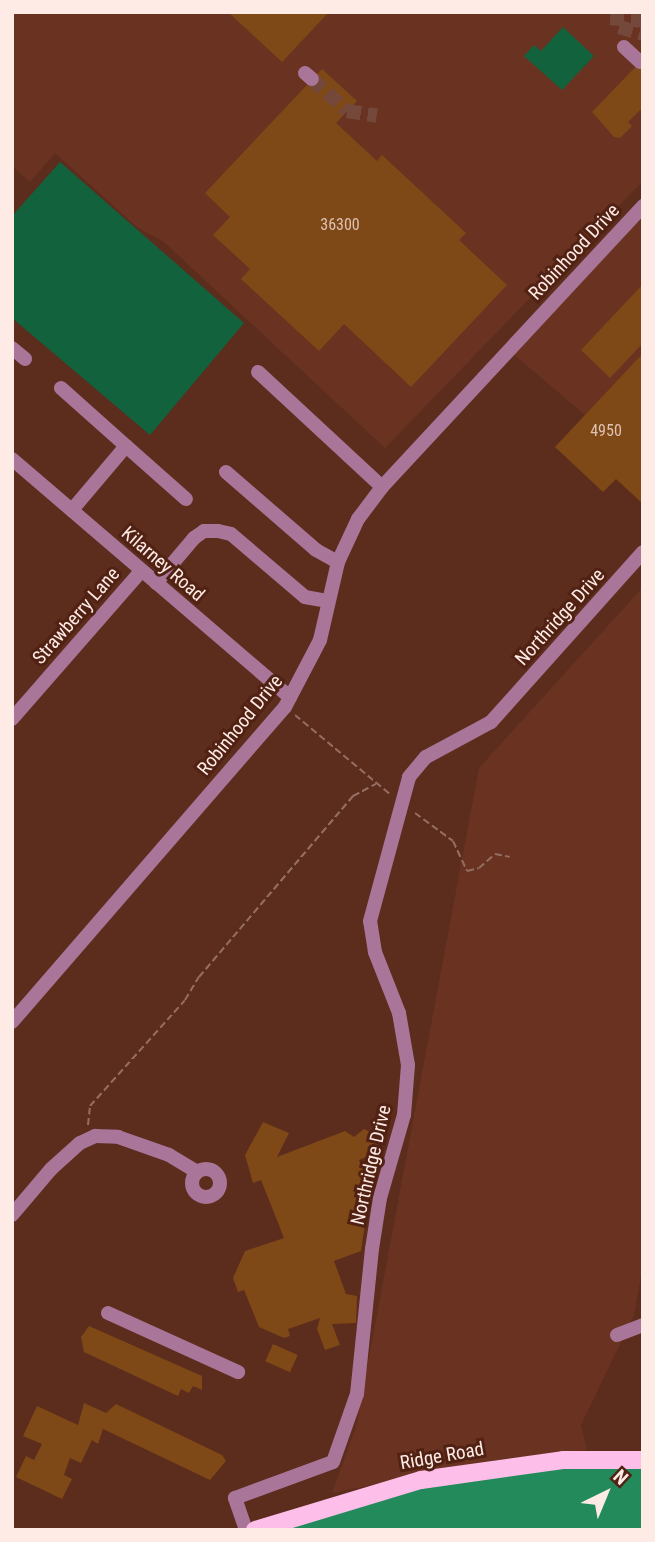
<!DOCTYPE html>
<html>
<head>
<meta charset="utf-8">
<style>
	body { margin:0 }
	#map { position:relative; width:655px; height:1542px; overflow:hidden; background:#5c2c1d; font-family:"Roboto Condensed",sans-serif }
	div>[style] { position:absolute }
	.built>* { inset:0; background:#6a3321 }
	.green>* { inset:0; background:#12623e }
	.forest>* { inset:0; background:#238b5b }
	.building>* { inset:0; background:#7e4817; transform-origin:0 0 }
	.minor-tunnel>* { height:14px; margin-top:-7px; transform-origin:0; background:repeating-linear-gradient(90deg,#74493b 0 14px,transparent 0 21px) }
	.path>* { height:2px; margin-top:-1px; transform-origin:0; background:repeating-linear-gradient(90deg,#946e62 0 7px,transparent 0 10.5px) }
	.minor>* { height:14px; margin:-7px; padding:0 7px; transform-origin:7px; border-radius:7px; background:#a9769a }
	.minor>.ring { margin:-7px; padding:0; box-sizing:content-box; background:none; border:14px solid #a9769a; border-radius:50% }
	.major>* { height:18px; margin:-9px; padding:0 9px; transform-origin:9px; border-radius:9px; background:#fdbeea }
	span { translate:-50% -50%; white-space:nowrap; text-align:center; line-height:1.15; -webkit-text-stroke:6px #512213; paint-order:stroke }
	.number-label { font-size:16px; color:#dec2b2 }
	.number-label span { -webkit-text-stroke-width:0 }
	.street-label { font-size:19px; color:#feebe5 }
	.frame { position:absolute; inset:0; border:14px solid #feebe5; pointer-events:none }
	.north { position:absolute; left:571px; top:1458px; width:70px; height:70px; -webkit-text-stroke:5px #512213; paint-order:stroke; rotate:43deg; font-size:19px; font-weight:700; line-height:28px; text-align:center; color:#feebe5 }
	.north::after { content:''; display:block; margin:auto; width:24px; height:32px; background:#feebe5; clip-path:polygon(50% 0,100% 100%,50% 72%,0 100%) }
</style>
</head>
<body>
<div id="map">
	<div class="built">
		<i style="clip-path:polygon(12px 12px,643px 12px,643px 181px,385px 448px,164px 242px,137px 227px,55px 153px,30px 182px,12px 166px)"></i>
		<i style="clip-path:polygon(643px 216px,643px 353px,585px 415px,513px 354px)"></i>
		<i style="clip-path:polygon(643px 587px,643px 1264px,634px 1315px,581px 1425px,587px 1450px,490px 1461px,332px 1493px,356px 1427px,479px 768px)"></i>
	</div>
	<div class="green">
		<i style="clip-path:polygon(563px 27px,594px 56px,562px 90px,524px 56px,534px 45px,541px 51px)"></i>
		<i style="clip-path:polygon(60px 162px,244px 323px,150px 435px,12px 318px,12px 216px)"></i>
	</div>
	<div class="forest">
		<i style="clip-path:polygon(643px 1460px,643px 1530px,255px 1530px,386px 1488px)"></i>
	</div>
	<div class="building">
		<i style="clip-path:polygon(228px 12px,329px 12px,282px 62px)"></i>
		<i style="clip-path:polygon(643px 59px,643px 113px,640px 110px,628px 122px,632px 126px,620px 138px,614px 137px,592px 112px)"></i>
		<i style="clip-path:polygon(322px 69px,357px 101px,336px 123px,377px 161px,382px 155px,466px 233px,459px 240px,507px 285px,411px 387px,344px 324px,319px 351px,241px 279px,250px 269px,213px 235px,230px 217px,205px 193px)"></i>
		<i style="clip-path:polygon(643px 284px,643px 343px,610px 378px,581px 350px)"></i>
		<i style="clip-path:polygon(643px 353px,643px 504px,616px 479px,603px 492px,555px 447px)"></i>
		<i style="clip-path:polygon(263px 1122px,289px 1133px,277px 1157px,345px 1131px,354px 1137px,364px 1129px,374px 1134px,378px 1144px,373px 1154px,359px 1160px,372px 1195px,361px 1202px,366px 1217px,361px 1251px,334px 1261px,346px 1294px,357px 1296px,356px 1323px,332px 1324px,340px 1345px,325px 1350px,317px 1329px,320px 1318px,288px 1329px,290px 1336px,284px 1338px,259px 1327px,244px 1290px,238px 1292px,233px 1278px,245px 1251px,284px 1238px,261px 1180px,253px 1183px,245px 1155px)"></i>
		<i style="clip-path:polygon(89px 1326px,202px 1376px,202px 1390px,193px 1386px,189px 1393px,181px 1389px,178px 1396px,84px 1352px,81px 1337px)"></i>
		<i style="left:273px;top:1344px;width:27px;height:19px;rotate:24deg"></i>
		<i style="clip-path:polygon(84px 1403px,106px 1413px,116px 1404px,222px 1455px,226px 1461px,210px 1480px,103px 1429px,98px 1444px,92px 1440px,81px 1463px,70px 1458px,64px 1475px,72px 1479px,62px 1499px,16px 1477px,26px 1456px,34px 1460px,42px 1444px,23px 1436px,37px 1406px,78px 1425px)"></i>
	</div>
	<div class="minor-tunnel">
		<i style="left:610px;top:18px;width:33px;rotate:5deg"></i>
		<i style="left:619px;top:27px;width:25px;rotate:16deg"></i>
		<i style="left:312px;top:79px;width:47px;rotate:42.4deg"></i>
		<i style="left:347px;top:111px;width:30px;rotate:9deg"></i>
	</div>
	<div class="path">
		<i style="left:295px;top:715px;width:125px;rotate:39.8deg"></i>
		<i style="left:415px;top:813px;width:47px;rotate:36.4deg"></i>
		<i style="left:453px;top:841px;width:33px;rotate:65deg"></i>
		<i style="left:467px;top:871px;width:12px;rotate:-14deg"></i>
		<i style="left:479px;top:868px;width:21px;rotate:-41deg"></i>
		<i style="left:495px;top:854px;width:15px;rotate:11deg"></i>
		<i style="left:88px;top:1125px;width:19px;rotate:-84deg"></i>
		<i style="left:90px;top:1106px;width:142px;rotate:-48.1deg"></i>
		<i style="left:185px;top:1000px;width:27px;rotate:-59deg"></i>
		<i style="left:199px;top:977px;width:238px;rotate:-49.6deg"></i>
		<i style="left:353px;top:796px;width:26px;rotate:-28deg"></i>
	</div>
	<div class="minor">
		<i style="left:624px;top:47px;width:22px;rotate:43deg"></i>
		<i style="left:305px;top:73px;width:9px;rotate:41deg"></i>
		<i style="left:12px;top:348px;width:17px;rotate:40deg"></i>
		<i style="left:258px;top:372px;width:169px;rotate:42.8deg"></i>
		<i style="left:61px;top:388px;width:87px;rotate:41.7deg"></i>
		<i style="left:126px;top:446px;width:84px;rotate:130.2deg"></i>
		<i style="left:126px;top:446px;width:80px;rotate:41.5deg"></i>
		<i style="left:12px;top:459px;width:366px;rotate:40.6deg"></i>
		<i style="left:226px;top:472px;width:119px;rotate:40.9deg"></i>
		<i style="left:316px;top:550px;width:25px;rotate:29deg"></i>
		<i style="left:156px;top:583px;width:59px;rotate:-49.8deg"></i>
		<i style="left:194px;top:538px;width:12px;rotate:-35deg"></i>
		<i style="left:204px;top:531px;width:14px"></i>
		<i style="left:218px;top:531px;width:13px;rotate:13deg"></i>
		<i style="left:231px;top:534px;width:97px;rotate:40.4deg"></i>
		<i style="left:305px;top:597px;width:22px;rotate:10deg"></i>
		<i style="left:12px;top:719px;width:196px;rotate:-48.9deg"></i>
		<i style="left:12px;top:1022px;width:417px;rotate:-49.1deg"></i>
		<i style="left:285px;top:707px;width:76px;rotate:-62.4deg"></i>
		<i style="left:320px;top:640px;width:80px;rotate:-77deg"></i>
		<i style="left:338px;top:562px;width:47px;rotate:-65.1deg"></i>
		<i style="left:358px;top:519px;width:40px;rotate:-53deg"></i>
		<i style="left:382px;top:487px;width:384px;rotate:-47.1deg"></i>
		<i class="ring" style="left:192px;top:1169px;width:14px;height:14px"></i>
		<i style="left:12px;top:1215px;width:60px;rotate:-49.7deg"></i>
		<i style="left:51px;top:1169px;width:39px;rotate:-42deg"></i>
		<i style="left:80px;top:1143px;width:17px;rotate:-25deg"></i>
		<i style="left:95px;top:1136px;width:23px;rotate:2deg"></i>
		<i style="left:118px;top:1137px;width:54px;rotate:19.4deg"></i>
		<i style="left:169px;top:1155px;width:33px;rotate:31deg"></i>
		<i style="left:108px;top:1313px;width:143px;rotate:24.4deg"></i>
		<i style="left:617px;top:1335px;width:28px;rotate:-21deg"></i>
		<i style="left:246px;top:1530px;width:34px;rotate:-109deg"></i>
		<i style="left:235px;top:1498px;width:104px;rotate:-20.2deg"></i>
		<i style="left:333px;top:1462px;width:72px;rotate:-70.6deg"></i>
		<i style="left:357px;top:1394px;width:146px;rotate:-84.1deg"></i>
		<i style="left:372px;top:1249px;width:52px;rotate:-81.1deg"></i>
		<i style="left:380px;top:1198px;width:86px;rotate:-73.9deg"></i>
		<i style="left:404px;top:1115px;width:50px;rotate:-85.4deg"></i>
		<i style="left:408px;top:1065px;width:53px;rotate:-99.8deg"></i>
		<i style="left:399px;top:1013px;width:66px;rotate:-111.5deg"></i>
		<i style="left:375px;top:952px;width:31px;rotate:-99deg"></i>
		<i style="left:370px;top:921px;width:149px;rotate:-74.8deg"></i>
		<i style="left:409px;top:777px;width:26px;rotate:-50deg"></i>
		<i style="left:426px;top:757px;width:74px;rotate:-28.3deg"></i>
		<i style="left:491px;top:722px;width:228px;rotate:-48.2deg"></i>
	</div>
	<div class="major">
		<i style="left:255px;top:1530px;width:173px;rotate:-16.8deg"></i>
		<i style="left:421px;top:1480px;width:143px;rotate:-8deg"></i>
		<i style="left:563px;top:1460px;width:80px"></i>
	</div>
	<div class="number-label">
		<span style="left:340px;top:225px">36300</span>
		<span style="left:606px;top:431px">4950</span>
	</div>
	<div class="street-label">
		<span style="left:574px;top:252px;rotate:-47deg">Robinhood Drive</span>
		<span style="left:163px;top:564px;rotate:41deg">Kilarney Road</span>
		<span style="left:76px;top:616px;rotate:-49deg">Strawberry Lane</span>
		<span style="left:560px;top:617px;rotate:-48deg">Northridge Drive</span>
		<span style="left:240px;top:725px;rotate:-51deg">Robinhood Drive</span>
		<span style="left:371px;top:1165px;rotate:-77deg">Northridge Drive</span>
		<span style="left:442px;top:1456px;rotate:-10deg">Ridge Road</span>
	</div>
	<div class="frame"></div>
	<div class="north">N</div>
</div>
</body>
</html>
